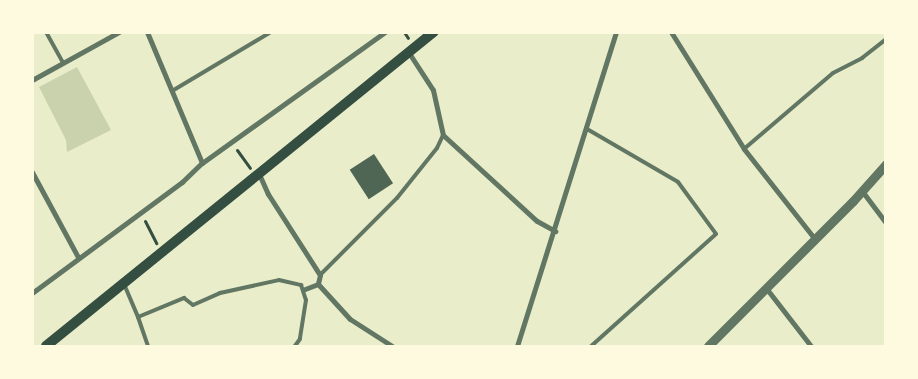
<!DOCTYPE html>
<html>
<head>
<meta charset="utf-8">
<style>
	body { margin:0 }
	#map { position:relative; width:918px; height:379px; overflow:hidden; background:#e9edc9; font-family:Ubuntu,sans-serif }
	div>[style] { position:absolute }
	.green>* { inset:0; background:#cad2ad }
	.building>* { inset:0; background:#4f6655; transform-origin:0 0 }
	.path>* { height:3px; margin:-1.5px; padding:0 1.5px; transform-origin:1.5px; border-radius:1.5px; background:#344e41 }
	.service>* { height:4px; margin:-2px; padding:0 2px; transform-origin:2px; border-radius:2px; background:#617663 }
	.minor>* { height:5px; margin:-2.5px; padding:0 2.5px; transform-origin:2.5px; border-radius:2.5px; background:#617663 }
	.tertiary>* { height:9px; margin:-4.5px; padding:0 4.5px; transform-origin:4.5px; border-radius:4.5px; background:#617663 }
	.secondary>* { height:10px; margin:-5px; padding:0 5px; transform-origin:5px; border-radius:5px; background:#344e41 }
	span { translate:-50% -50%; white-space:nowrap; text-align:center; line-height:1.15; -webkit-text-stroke:4px #fefae0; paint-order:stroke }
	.frame { position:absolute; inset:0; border:34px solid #fefae0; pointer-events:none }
</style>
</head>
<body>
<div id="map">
	<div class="green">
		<i style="clip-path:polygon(77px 67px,111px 130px,67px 152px,66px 140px,39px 87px)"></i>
	</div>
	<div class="building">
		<i style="left:374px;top:154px;width:35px;height:29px;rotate:57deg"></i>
	</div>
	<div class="path">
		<i style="left:404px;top:32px;width:7px;rotate:56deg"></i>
		<i style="left:237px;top:150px;width:22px;rotate:54deg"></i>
		<i style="left:145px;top:221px;width:25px;rotate:63deg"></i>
	</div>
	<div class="service">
		<i style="left:46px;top:32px;width:35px;rotate:61deg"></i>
		<i style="left:172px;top:91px;width:115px;rotate:-30.8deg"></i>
		<i style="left:587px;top:129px;width:105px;rotate:30.2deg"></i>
		<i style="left:678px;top:182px;width:64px;rotate:53.8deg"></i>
		<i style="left:716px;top:234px;width:168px;rotate:138.1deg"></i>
		<i style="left:744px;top:149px;width:117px;rotate:-40.5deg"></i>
		<i style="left:833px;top:73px;width:33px;rotate:-27deg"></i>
		<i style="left:862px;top:58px;width:31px;rotate:-38deg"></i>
		<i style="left:320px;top:275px;width:109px;rotate:-45deg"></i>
		<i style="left:397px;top:198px;width:64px;rotate:-51.3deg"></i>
		<i style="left:437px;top:148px;width:14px;rotate:-65deg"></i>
		<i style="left:124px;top:284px;width:36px;rotate:67deg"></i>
		<i style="left:138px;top:317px;width:50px;rotate:-22.4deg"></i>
		<i style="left:184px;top:298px;width:11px;rotate:38deg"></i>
		<i style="left:193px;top:305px;width:30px;rotate:-24deg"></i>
		<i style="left:220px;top:293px;width:60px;rotate:-12.4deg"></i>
		<i style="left:279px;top:280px;width:23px;rotate:13deg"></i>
		<i style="left:301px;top:285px;width:16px;rotate:72deg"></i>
		<i style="left:306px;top:300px;width:39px;rotate:99deg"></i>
		<i style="left:300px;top:339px;width:9px;rotate:126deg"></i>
		<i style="left:138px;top:317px;width:31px;rotate:71deg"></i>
	</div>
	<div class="minor">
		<i style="left:147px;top:32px;width:142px;rotate:67.2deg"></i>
		<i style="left:671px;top:32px;width:138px;rotate:58deg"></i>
		<i style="left:744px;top:149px;width:113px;rotate:51.8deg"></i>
		<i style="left:409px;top:53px;width:44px;rotate:57deg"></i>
		<i style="left:433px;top:90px;width:46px;rotate:77.5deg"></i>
		<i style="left:443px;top:135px;width:127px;rotate:42.5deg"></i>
		<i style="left:537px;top:221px;width:21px;rotate:29deg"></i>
		<i style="left:32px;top:80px;width:99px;rotate:-28.9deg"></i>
		<i style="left:32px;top:172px;width:97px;rotate:61.6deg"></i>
		<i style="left:259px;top:174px;width:22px;rotate:66deg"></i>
		<i style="left:268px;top:194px;width:96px;rotate:57.3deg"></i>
		<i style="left:320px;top:275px;width:9px;rotate:103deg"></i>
		<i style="left:862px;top:191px;width:40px;rotate:53deg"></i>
		<i style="left:766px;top:288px;width:73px;rotate:52.2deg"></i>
		<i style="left:305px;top:289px;width:14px;rotate:-21deg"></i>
		<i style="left:318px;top:284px;width:47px;rotate:47.6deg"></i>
		<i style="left:350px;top:319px;width:50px;rotate:32.7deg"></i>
		<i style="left:32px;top:293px;width:187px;rotate:-36.5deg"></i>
		<i style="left:182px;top:182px;width:28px;rotate:-44deg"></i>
		<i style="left:202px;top:163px;width:225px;rotate:-35.6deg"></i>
		<i style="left:517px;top:346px;width:329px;rotate:-72.5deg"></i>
	</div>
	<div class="tertiary">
		<i style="left:708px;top:346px;width:205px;rotate:-45deg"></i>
		<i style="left:853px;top:201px;width:50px;rotate:-48.3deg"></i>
	</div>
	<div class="secondary">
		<i style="left:46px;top:346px;width:499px;rotate:-39deg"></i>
	</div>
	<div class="frame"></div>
</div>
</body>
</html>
